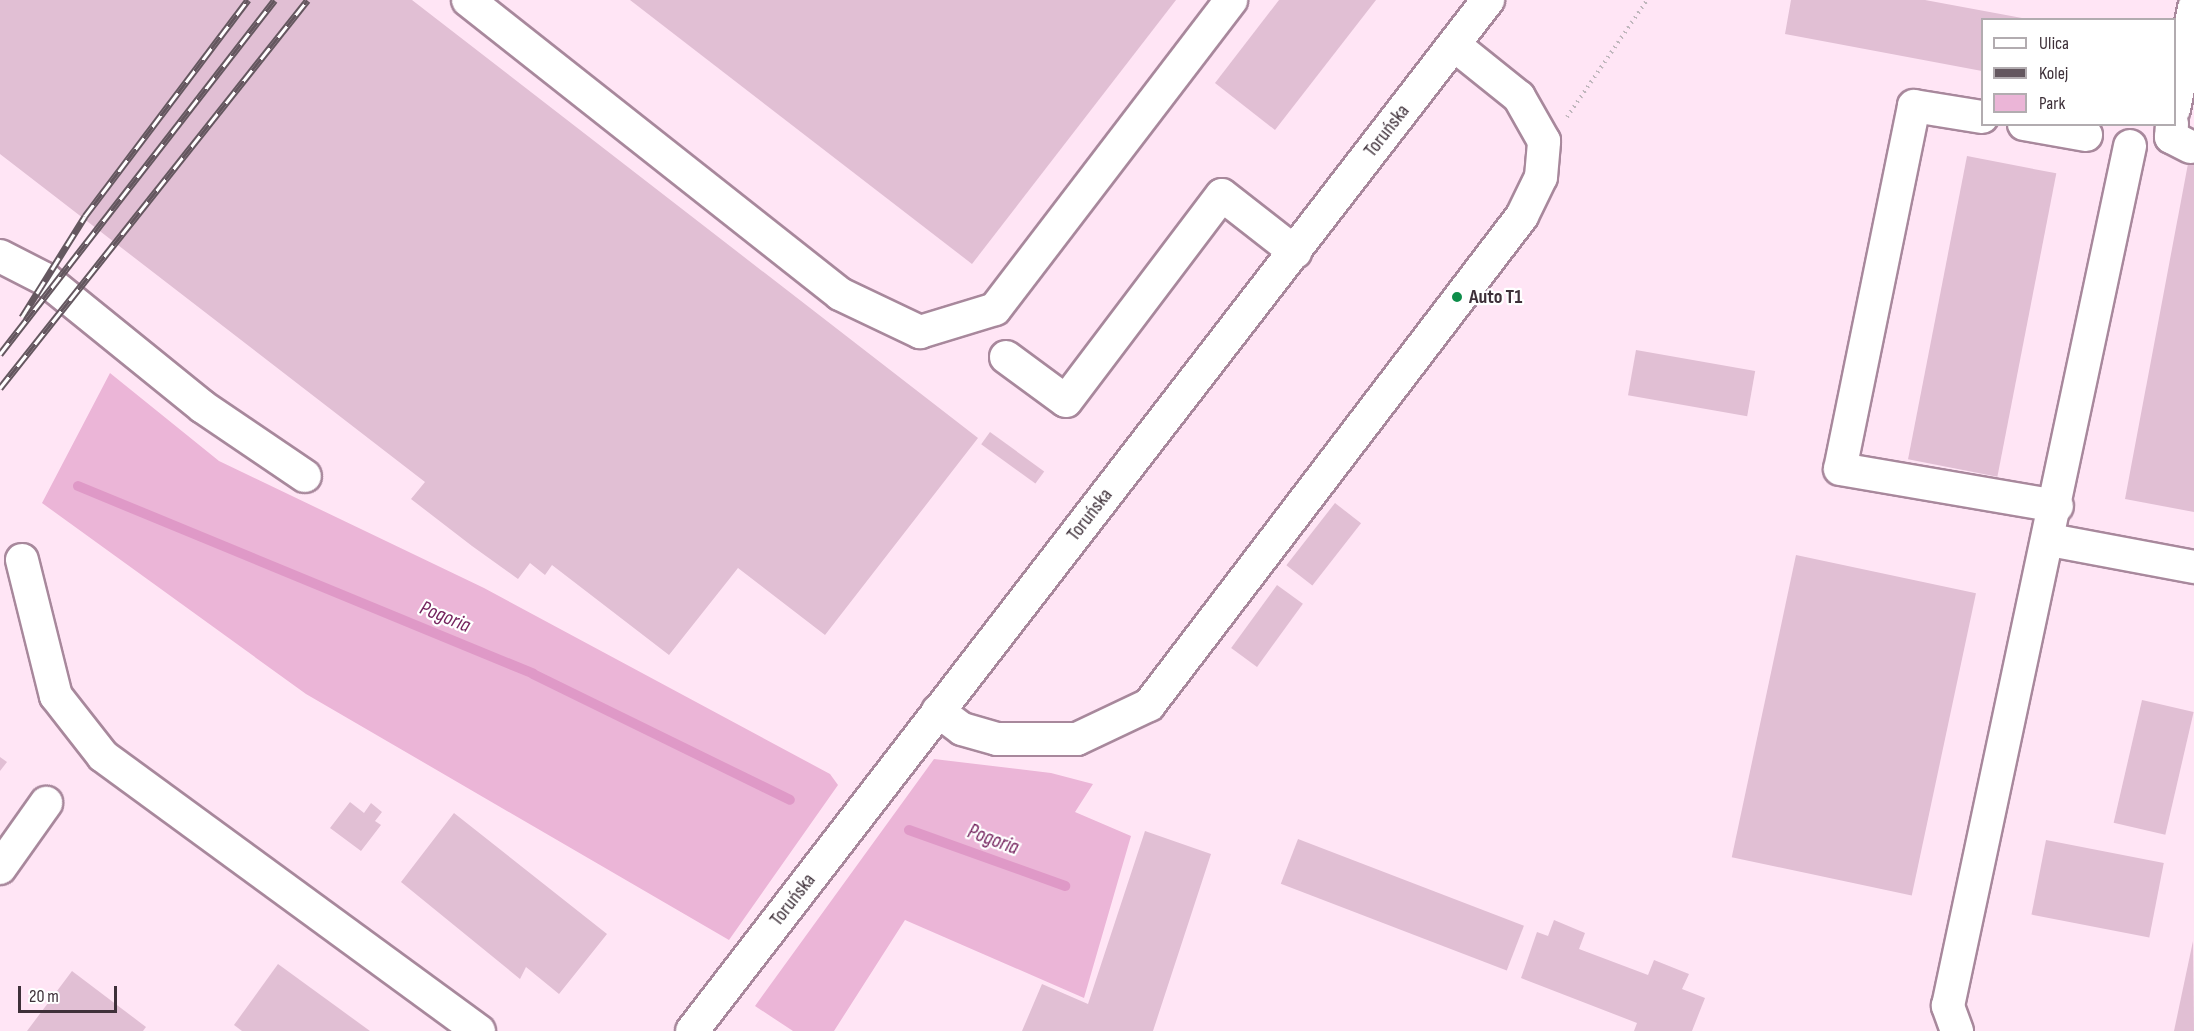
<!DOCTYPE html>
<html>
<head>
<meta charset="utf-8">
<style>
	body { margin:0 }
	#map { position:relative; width:2194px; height:1031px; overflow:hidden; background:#fcf5f9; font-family:"Sofia Sans Condensed",sans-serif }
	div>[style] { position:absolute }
	.built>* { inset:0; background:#ffe5f5 }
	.green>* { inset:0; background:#ebb5d7 }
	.stream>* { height:10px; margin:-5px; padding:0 5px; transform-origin:5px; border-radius:5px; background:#df99c7 }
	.building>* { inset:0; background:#e1bfd4; transform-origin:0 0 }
	.path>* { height:4px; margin-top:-2px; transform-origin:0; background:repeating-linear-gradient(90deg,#bfb6bc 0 1.5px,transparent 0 6px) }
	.roads { filter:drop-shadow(2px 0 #a8889c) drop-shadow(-2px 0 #a8889c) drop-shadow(0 2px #a8889c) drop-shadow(0 -2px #a8889c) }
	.minor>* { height:32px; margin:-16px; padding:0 16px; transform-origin:16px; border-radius:16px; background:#fff }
	.rail>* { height:7px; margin-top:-3.5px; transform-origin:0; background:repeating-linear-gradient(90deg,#fff 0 14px,#64575f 0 28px); box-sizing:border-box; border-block:2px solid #64575f }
	.dots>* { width:16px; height:16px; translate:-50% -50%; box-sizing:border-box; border:3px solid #fff; border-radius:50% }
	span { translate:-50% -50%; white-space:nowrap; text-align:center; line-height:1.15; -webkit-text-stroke:4.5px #fff; paint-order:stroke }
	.street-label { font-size:20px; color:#3e3039 }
	.poi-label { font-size:20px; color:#3e3039; font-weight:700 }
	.left { translate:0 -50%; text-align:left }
	.water-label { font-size:21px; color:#75245f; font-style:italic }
	.legend { position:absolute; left:1981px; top:18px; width:195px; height:108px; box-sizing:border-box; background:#fff; border:2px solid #b2acb0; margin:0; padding:8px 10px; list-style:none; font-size:18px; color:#3e3039 }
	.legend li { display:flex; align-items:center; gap:12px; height:30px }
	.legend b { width:30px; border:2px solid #b2acb0 }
	.scale { position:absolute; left:18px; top:986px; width:99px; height:27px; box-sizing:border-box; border:3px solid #3e3039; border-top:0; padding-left:8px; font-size:18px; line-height:21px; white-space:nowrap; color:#3e3039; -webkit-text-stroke:4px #fff; paint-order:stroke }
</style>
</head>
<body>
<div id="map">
	<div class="built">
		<i style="clip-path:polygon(evenodd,0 0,2194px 0,2194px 1031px,0 1031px,0 0,1982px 20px,2174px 20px,2174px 124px,1982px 124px,1982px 20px)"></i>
	</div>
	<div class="green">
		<i style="clip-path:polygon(110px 373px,219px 461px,484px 588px,830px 774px,838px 785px,729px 940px,306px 694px,42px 503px)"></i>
		<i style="clip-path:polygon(934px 759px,1051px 773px,1093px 784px,1075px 812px,1131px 836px,1084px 998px,905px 920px,834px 1031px,793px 1031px,755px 1006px)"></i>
	</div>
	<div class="stream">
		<i style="left:78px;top:486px;width:492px;rotate:22.4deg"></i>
		<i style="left:533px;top:674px;width:286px;rotate:26.1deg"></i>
		<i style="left:909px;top:830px;width:166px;rotate:19.7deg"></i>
	</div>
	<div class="building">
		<i style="clip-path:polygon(0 0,412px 0,978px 438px,825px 635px,738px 568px,669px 655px,552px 565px,545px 575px,530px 563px,518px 579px,472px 546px,411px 499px,425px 482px,0 154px)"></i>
		<i style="clip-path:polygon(630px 0,1176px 0,972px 264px)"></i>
		<i style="clip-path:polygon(1279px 0,1376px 0,1275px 130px,1215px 83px)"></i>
		<i style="clip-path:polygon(1791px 0,1925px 0,2022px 18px,1982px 20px,1982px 71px,1785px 34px)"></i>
		<i style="clip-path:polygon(2193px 137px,2194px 137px,2194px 512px,2125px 499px)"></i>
		<i style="left:1967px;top:156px;width:91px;height:309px;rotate:11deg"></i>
		<i style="left:1636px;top:350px;width:121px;height:46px;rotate:10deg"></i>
		<i style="left:990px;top:432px;width:67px;height:15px;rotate:36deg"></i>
		<i style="left:1335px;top:503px;width:33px;height:79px;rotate:38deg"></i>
		<i style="left:1796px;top:555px;width:184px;height:309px;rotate:12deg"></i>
		<i style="left:1277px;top:585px;width:32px;height:78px;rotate:36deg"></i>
		<i style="left:2142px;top:700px;width:53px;height:126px;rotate:13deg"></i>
		<i style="clip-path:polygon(0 757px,7px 762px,0 771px)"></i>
		<i style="clip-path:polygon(350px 802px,364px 813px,371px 803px,382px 812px,375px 821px,381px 825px,361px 851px,330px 828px)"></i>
		<i style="clip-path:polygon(454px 813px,607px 934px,559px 994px,526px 967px,520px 979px,401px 882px)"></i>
		<i style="clip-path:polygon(1145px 831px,1211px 854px,1153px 1031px,1022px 1031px,1042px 984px,1088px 1004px)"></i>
		<i style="left:1298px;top:839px;width:242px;height:48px;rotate:21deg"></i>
		<i style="left:2046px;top:840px;width:120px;height:76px;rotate:11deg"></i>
		<i style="clip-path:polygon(1554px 920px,1585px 933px,1579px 949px,1648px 975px,1654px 960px,1689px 974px,1682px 989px,1705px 998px,1692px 1031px,1634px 1031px,1637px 1023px,1521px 978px,1537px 932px,1548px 936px)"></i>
		<i style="clip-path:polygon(2193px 941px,2194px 1031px,2174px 1031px)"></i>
		<i style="clip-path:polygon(278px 964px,370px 1031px,242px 1031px,234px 1025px)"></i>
		<i style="clip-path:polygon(72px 971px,146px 1027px,143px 1031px,27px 1031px)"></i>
	</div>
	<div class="path">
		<i style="left:1567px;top:117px;width:142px;rotate:-55.6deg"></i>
	</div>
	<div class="roads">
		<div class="minor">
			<i style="left:468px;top:0;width:474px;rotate:38.3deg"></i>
			<i style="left:840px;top:294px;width:89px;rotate:25.4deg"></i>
			<i style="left:920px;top:332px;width:78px;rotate:-17deg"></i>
			<i style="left:995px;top:309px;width:389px;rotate:-52.6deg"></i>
			<i style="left:2174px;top:109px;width:103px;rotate:-78.8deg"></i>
			<i style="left:1982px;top:117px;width:69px;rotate:-170.8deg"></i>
			<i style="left:1914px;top:106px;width:370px;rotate:101.5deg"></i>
			<i style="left:1840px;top:469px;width:220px;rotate:9.7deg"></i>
			<i style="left:2024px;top:124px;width:63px;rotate:10.1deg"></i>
			<i style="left:2172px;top:124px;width:13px;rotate:94deg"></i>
			<i style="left:2171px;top:137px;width:22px;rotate:27deg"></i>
			<i style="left:0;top:256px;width:51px;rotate:27.1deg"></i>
			<i style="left:45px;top:279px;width:203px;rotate:39deg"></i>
			<i style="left:203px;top:407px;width:123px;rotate:34.1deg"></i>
			<i style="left:1006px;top:357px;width:74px;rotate:36.3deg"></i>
			<i style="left:1066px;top:401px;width:258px;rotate:-52.9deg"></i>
			<i style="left:1222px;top:195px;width:93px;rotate:38deg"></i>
			<i style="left:2050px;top:540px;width:147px;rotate:10.6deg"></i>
			<i style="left:22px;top:560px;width:140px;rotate:76deg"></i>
			<i style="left:56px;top:696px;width:76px;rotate:51.9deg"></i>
			<i style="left:103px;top:756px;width:466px;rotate:36.2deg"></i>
			<i style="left:938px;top:711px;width:30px;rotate:37deg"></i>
			<i style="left:962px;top:729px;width:36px;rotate:16deg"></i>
			<i style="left:997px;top:739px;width:80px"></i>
			<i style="left:1077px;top:739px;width:80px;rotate:-25.3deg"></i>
			<i style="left:1149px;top:705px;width:615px;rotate:-52.66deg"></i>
			<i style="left:1522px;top:216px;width:43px;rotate:-64deg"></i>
			<i style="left:1541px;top:177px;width:36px;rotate:-85deg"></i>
			<i style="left:1544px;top:141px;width:51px;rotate:-119.6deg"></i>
			<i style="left:1519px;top:97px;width:83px;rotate:-141.3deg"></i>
			<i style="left:0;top:868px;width:80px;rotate:-54.7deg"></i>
			<i style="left:692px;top:1031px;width:1303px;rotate:-52.33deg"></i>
			<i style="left:1957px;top:1031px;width:27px;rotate:-110deg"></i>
			<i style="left:1948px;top:1006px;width:879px;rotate:-78.05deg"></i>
		</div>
	</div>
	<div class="rail">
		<i style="left:22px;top:317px;width:119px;rotate:-58deg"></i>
		<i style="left:85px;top:216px;width:271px;rotate:-53deg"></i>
		<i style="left:0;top:354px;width:448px;rotate:-52.2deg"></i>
		<i style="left:0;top:388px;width:495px;rotate:-51.6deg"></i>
	</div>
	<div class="dots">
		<i style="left:1457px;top:297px;background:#0d8d4a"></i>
	</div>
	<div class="street-label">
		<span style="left:1387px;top:131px;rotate:-52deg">Toruńska</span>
		<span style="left:1090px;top:515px;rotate:-52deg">Toruńska</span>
		<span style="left:793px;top:900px;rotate:-52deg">Toruńska</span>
	</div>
	<div class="poi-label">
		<span class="left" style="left:1469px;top:297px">Auto T1</span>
	</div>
	<div class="water-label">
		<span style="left:445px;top:617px;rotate:22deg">Pogoria</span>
		<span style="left:993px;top:840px;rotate:20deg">Pogoria</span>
	</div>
	<ul class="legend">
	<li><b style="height:8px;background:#fff"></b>Ulica</li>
	<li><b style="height:8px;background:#64575f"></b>Kolej</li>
	<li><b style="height:16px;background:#ebb5d7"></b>Park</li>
	</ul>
	<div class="scale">20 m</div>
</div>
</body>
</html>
